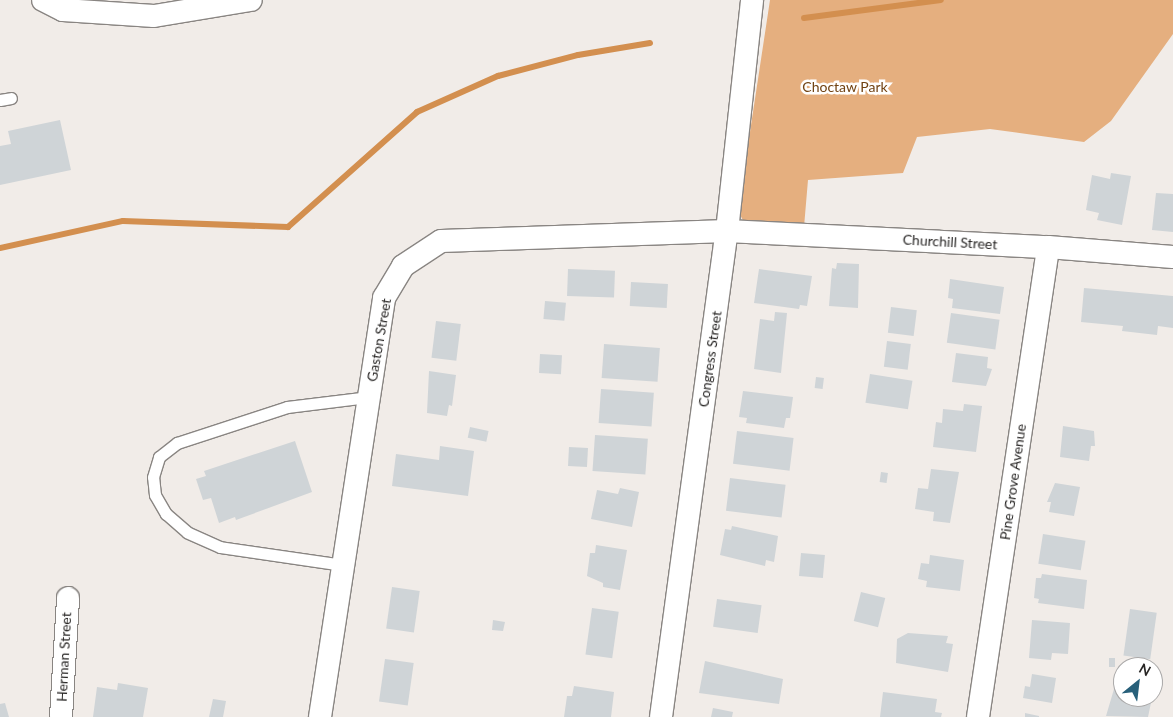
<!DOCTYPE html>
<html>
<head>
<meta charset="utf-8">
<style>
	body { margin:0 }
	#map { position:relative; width:1173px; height:717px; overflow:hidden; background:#f1ece8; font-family:Lato,sans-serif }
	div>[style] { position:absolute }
	.green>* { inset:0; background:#e5af7f }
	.stream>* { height:6px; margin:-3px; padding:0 3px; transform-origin:3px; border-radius:3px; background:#d38f4f }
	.building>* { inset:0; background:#cfd4d7; transform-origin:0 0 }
	.roads { filter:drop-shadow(1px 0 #898582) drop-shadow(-1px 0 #898582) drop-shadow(0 1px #898582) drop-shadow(0 -1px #898582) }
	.lane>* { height:11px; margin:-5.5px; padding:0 5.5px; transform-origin:5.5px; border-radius:5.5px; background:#fff }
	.street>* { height:22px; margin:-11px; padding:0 11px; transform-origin:11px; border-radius:11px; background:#fff }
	span { translate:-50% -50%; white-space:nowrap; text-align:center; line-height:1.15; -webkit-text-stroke:5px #fff; paint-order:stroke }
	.park-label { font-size:14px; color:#714313 }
	.street-label { font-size:14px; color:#282625 }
	.north { position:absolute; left:1113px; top:657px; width:50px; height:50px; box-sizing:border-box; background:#fff; border:1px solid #a9a8a8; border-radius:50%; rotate:29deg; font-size:14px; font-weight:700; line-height:20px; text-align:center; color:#282625 }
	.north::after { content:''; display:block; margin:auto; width:18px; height:22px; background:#28607a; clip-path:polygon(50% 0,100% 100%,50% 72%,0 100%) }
</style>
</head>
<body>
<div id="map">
	<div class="green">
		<i style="clip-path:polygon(770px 0,1173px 0,1173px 34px,1111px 121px,1084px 142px,990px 129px,917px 137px,903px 173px,808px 180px,804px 227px,745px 224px,738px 211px)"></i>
	</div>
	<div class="stream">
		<i style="left:804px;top:18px;width:138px;rotate:-7.5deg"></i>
		<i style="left:0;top:248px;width:126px;rotate:-12.4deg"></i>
		<i style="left:123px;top:221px;width:165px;rotate:2.1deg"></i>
		<i style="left:288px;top:227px;width:173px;rotate:-41.7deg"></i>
		<i style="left:417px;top:112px;width:89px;rotate:-24deg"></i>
		<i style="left:498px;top:76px;width:83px;rotate:-14.7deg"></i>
		<i style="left:578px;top:55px;width:73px;rotate:-9.5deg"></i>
	</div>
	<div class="building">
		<i style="clip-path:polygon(60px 120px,71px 170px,0 185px,0 146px,11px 144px,8px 131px)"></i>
		<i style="clip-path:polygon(1111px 173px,1131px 176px,1122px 225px,1097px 220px,1099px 213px,1086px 210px,1092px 175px,1110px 179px)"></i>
		<i style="clip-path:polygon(1156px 193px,1173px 194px,1173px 232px,1152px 230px)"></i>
		<i style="clip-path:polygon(837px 263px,859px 264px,858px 308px,829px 306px,832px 268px,836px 269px)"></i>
		<i style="left:568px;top:269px;width:47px;height:27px;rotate:2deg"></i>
		<i style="clip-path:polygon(759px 269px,812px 276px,807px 306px,800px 305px,799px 309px,754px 303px)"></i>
		<i style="clip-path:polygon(950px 279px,1004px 287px,1000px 314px,952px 308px,953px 299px,948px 298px)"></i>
		<i style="left:631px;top:282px;width:37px;height:24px;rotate:3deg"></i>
		<i style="clip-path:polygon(1084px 288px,1173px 296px,1173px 328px,1158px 326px,1157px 335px,1122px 331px,1123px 326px,1081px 322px)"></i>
		<i style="left:545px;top:301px;width:21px;height:18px;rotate:5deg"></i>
		<i style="left:891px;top:307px;width:26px;height:26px;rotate:7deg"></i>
		<i style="clip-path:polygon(775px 312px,787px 313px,781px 373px,754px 369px,760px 319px,774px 321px)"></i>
		<i style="left:951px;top:313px;width:49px;height:30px;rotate:8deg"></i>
		<i style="left:436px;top:321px;width:25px;height:37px;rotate:7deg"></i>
		<i style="left:887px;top:341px;width:24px;height:26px;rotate:7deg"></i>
		<i style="left:604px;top:344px;width:56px;height:34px;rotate:4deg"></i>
		<i style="clip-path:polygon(956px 353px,988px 357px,987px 368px,992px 369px,986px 386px,952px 382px)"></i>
		<i style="left:540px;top:354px;width:22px;height:19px;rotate:3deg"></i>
		<i style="clip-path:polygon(429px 371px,456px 375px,452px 406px,449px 405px,447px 416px,427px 413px)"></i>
		<i style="left:870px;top:374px;width:43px;height:29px;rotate:9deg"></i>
		<i style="left:816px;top:377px;width:8px;height:11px;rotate:7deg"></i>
		<i style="left:601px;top:389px;width:53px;height:34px;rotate:4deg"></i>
		<i style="clip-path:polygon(743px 391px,793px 397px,790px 418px,786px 418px,784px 428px,746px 423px,747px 418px,739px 417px)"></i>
		<i style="clip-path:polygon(964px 404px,982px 406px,976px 452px,933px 447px,936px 422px,942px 423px,943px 409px,963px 411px)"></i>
		<i style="clip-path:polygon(1063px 426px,1094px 431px,1095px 446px,1091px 446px,1089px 461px,1060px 457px)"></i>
		<i style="left:470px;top:427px;width:19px;height:11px;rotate:12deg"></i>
		<i style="left:737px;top:431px;width:57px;height:33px;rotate:7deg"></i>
		<i style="left:595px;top:435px;width:53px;height:36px;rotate:4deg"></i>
		<i style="clip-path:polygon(295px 441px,312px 492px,236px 520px,235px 517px,219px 523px,211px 498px,203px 500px,196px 479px,206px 476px,204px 471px)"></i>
		<i style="clip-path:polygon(440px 446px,474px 451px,468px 496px,392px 486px,396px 454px,439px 460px)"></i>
		<i style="left:569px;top:447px;width:19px;height:19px;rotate:3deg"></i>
		<i style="clip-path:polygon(931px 469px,959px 472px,950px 523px,933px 521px,934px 512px,915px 509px,918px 488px,928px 489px)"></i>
		<i style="left:881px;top:472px;width:7px;height:10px;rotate:8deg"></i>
		<i style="left:730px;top:478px;width:56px;height:33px;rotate:7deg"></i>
		<i style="clip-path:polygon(1055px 483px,1080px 487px,1074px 516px,1049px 512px,1051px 502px,1047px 502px)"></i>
		<i style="clip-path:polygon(620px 488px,639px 492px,632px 527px,591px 519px,597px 490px,618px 494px)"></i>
		<i style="clip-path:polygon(732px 526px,778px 536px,774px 562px,766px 560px,765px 566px,720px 555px,725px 529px,731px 530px)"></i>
		<i style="left:1043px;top:534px;width:43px;height:30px;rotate:9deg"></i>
		<i style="clip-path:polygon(596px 545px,627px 550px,620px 590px,603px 587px,603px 583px,587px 576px,590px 553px,595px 553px)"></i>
		<i style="left:801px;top:553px;width:24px;height:23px;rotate:5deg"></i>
		<i style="clip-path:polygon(930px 555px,964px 560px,960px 591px,926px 587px,927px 581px,918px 579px,921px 563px,929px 564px)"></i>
		<i style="clip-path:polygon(1042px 574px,1087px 580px,1084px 609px,1038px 603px,1039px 599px,1034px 598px,1036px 578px,1041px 578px)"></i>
		<i style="left:392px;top:587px;width:28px;height:42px;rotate:8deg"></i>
		<i style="left:861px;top:592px;width:25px;height:30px;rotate:14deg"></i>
		<i style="left:717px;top:599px;width:45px;height:28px;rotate:8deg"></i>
		<i style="left:592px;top:608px;width:27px;height:47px;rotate:8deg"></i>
		<i style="left:1130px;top:609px;width:27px;height:47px;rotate:8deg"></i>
		<i style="clip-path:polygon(493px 620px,505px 622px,503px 631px,492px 630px)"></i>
		<i style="clip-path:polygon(1032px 620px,1070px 623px,1068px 654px,1052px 653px,1051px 660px,1029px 658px)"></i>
		<i style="clip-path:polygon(908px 633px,948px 636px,946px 643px,953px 644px,948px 672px,896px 663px,897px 639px)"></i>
		<i style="left:1109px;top:658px;width:6px;height:9px"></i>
		<i style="left:385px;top:659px;width:29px;height:43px;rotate:8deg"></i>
		<i style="clip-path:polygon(705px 661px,783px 679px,779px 704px,699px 693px)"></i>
		<i style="clip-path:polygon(1032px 674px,1056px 678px,1052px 703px,1023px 698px,1025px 686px,1030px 687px)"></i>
		<i style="clip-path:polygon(118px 683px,148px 688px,143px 717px,93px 717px,97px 687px,117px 690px)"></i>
		<i style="clip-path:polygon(574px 686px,614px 692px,611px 717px,564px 717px,567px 696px,572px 696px)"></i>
		<i style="clip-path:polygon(1114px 689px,1123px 691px,1123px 697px,1152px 698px,1148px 717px,1106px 716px)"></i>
		<i style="clip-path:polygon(883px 692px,937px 699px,935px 712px,942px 713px,941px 717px,880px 717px)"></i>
		<i style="clip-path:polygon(213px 699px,226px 701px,223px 717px,209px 717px)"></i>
		<i style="clip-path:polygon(5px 703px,9px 717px,0 717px,0 704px)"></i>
		<i style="clip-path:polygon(713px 708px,733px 712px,732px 717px,711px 717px)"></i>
		<i style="clip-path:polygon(1025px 713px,1039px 716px,1039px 717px,1025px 717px)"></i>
	</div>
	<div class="roads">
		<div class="lane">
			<i style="left:0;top:100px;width:11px;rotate:-10deg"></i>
			<i style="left:343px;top:565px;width:124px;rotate:-171.7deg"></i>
			<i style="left:220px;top:547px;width:36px;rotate:-156deg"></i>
			<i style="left:187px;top:532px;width:28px;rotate:-139deg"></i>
			<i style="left:166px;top:514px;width:22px;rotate:-120deg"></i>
			<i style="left:155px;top:495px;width:18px;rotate:-96deg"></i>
			<i style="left:153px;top:477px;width:21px;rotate:-73deg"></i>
			<i style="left:159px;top:457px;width:23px;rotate:-38deg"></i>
			<i style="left:177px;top:443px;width:116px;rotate:-18.1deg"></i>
			<i style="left:287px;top:407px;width:83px;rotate:-7deg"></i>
		</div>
		<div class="street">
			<i style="left:43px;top:0;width:22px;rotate:27deg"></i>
			<i style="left:63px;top:10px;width:91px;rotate:3.8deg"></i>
			<i style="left:154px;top:16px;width:98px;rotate:-9.4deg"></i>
			<i style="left:61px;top:717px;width:119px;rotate:-86.6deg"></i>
			<i style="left:320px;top:717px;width:424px;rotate:-81.3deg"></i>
			<i style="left:384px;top:298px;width:37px;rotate:-59deg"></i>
			<i style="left:403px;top:266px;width:45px;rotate:-33.3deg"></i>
			<i style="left:441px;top:241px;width:286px;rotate:-2deg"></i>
			<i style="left:727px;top:231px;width:321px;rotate:2.9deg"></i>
			<i style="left:1048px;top:247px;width:125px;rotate:4.6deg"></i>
			<i style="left:661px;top:717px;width:490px;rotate:-82.3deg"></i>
			<i style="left:727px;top:231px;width:232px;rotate:-83.8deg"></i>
			<i style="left:978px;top:717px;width:475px;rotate:-81.5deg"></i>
		</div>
	</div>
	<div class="park-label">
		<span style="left:845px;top:87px">Choctaw Park</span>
	</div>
	<div class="street-label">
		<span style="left:950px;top:242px;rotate:3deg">Churchill Street</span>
		<span style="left:379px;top:340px;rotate:-80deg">Gaston Street</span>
		<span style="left:710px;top:359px;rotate:-82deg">Congress Street</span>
		<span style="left:1013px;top:482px;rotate:-82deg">Pine Grove Avenue</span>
		<span style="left:64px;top:657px;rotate:-87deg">Herman Street</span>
	</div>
	<div class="north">N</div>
</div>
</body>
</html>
